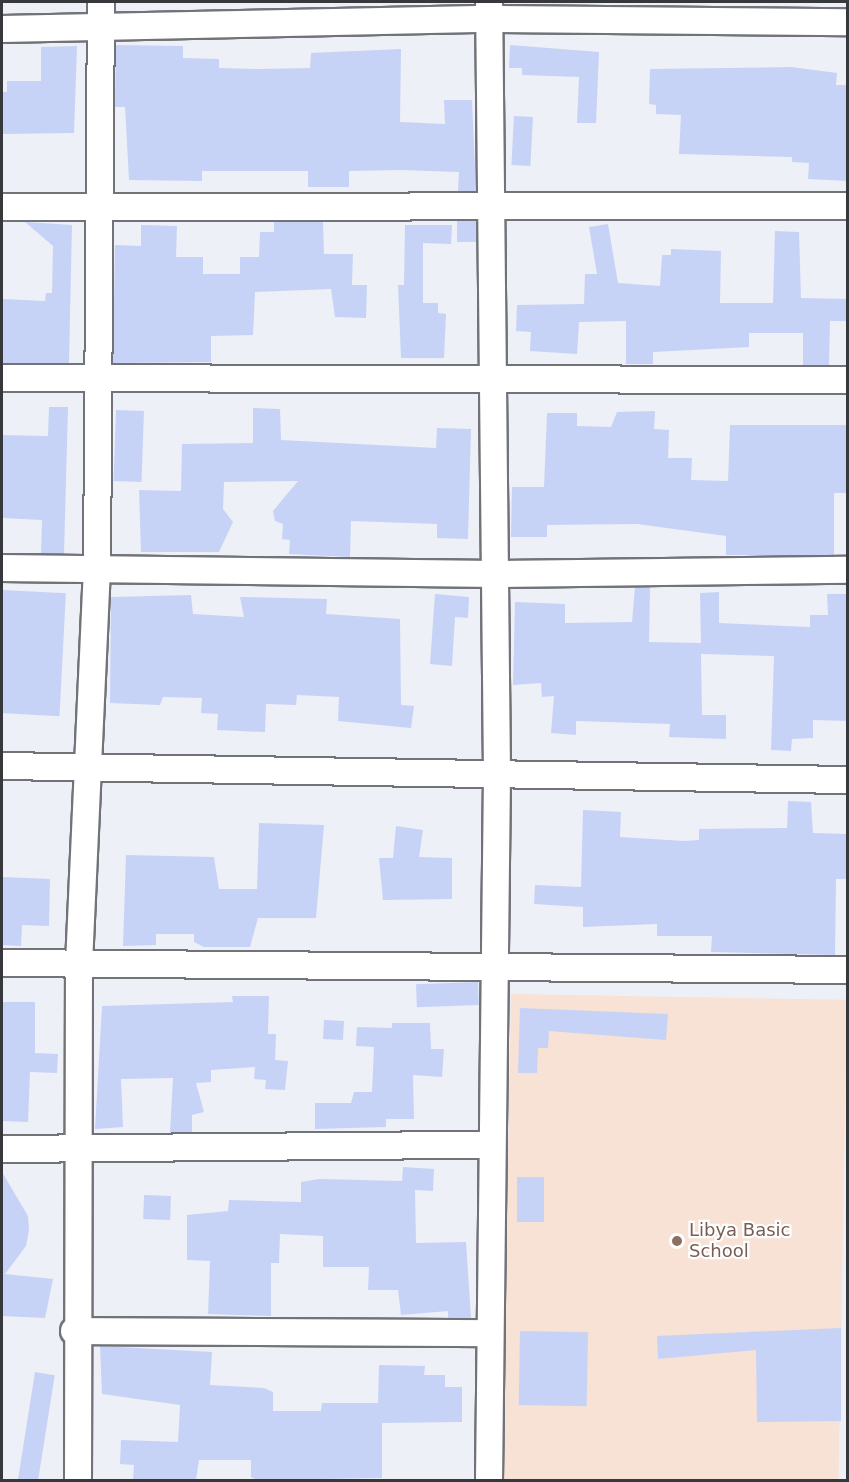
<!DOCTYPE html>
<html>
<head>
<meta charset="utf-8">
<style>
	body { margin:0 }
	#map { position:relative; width:849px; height:1482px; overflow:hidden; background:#edf0f7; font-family:"DejaVu Sans",sans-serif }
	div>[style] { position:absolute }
	.education>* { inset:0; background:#f8e1d5; transform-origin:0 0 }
	.building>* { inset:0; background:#c7d3f6; transform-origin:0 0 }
	.roads { filter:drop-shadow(2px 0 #717379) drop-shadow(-2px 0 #717379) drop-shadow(0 2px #717379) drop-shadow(0 -2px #717379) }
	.minor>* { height:26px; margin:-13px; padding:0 13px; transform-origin:13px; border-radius:13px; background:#fff }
	.dots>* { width:16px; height:16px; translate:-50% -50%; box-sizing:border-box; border:3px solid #fff; border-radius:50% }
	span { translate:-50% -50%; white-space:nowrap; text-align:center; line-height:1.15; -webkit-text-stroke:4.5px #fff; paint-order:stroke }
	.education-label { font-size:18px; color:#785e54 }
	.left { translate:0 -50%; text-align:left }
	.frame { position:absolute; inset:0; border:3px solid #37383b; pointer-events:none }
</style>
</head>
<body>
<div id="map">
	<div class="education">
		<i style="left:511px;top:994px;width:336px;height:486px;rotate:1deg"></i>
	</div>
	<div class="building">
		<i style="clip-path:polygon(116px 45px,183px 46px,183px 58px,219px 59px,219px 68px,259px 69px,310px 68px,311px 53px,401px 49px,400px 122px,445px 124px,444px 100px,472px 100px,476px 191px,458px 191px,459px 172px,401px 170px,349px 171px,349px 187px,308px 187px,308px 171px,202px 171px,202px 181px,129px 180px,125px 107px,115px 107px)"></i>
		<i style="clip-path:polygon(510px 45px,599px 52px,596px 123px,577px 123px,579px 77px,522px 75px,522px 68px,509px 68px)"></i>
		<i style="clip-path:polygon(77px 46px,74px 133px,2px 134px,2px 92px,7px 92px,7px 81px,41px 81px,41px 47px)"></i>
		<i style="clip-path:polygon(791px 67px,837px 73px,836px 85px,848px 85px,848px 181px,808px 179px,809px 163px,792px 162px,792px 157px,679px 154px,681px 115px,656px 114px,656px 105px,649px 104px,650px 69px)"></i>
		<i style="left:514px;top:116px;width:19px;height:49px;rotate:3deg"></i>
		<i style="left:457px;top:221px;width:19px;height:21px"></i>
		<i style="clip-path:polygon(25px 222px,72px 225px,69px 363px,2px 363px,3px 299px,45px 301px,46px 293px,52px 293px,53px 246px)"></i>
		<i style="clip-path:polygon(274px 222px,323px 222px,324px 254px,353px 254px,352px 285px,367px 285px,366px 318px,335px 317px,331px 289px,255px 292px,253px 335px,211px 336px,211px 362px,113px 363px,115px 245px,141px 246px,141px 225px,177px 226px,176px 257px,203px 257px,203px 274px,240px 274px,240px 257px,259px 257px,260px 232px,274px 232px)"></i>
		<i style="clip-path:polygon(608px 224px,618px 283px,660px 286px,662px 255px,671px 255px,671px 249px,721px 251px,720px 303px,773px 303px,775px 231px,799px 232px,801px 298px,848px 299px,848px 321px,830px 321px,829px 365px,803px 365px,803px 333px,749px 333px,749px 347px,653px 352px,653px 364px,626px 364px,626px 321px,579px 322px,577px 354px,530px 351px,531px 332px,516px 331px,517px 305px,584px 304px,585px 274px,597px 274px,589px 227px)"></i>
		<i style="clip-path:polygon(405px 225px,452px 225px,451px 244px,423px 243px,423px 303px,438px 303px,438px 313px,446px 314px,444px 358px,401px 358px,398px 285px,404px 285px)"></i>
		<i style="clip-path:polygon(49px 407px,68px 407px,64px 554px,41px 553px,42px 520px,2px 518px,2px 435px,48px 436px)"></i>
		<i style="clip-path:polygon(253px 408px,280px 409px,281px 440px,436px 448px,437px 428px,471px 429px,468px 539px,437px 538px,437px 524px,351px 521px,350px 557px,289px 554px,290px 540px,282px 539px,283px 524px,275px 521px,273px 511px,298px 481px,224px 482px,223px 509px,233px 522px,219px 552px,141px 552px,139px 490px,181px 491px,182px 444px,253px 443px)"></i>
		<i style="left:116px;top:410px;width:28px;height:71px;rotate:2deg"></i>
		<i style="clip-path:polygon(655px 411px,654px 429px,669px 430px,668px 458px,692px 458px,691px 480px,728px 481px,730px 425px,848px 425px,848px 493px,834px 493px,834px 555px,726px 555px,726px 536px,637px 524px,547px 525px,547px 537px,511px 537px,512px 487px,544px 487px,547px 413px,577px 413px,577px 426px,611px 427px,617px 412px)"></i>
		<i style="clip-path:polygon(635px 587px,650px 587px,649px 642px,701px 643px,700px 593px,719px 592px,719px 623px,810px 627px,810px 615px,828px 615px,827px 594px,847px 594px,848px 721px,813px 720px,813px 738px,792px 739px,791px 751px,771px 750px,774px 656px,701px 654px,702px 715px,726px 715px,726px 739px,669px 737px,670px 724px,576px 721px,576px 735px,551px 733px,554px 696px,542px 697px,541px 683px,513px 685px,515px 602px,565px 604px,565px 623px,632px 622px)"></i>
		<i style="left:2px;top:590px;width:64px;height:123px;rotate:3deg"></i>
		<i style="clip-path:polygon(435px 594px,469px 597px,468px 618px,455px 617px,452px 666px,430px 664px)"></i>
		<i style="clip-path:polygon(191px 595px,193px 614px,244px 617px,240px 597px,327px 599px,326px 614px,400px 619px,401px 705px,414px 706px,411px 728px,338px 721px,339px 697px,297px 695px,296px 705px,266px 704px,265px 732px,217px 730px,218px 714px,201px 713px,202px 698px,163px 697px,160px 705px,110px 703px,111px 597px)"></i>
		<i style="clip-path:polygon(788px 801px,811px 802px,813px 833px,848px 834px,848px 879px,836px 879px,835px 955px,711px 952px,712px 936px,657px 936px,657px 924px,583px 927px,583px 907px,534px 904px,535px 885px,581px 887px,583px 810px,621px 812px,620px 837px,684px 841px,699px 840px,699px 829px,787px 828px)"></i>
		<i style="clip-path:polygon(259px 823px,324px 825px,316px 918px,258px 918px,250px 947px,204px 947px,194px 942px,194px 934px,156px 934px,156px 945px,123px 946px,126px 855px,214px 857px,219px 889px,257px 889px)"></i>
		<i style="clip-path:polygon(396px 826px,423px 830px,419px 857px,452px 858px,452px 899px,383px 900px,379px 858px,393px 858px)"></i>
		<i style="clip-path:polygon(2px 877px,50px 879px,49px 926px,22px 925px,21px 946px,2px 945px)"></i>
		<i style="left:478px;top:982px;width:23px;height:62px;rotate:88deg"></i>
		<i style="clip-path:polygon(232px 996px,269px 996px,268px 1034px,276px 1034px,275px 1060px,288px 1061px,285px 1090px,265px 1089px,266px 1080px,254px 1079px,255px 1067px,211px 1070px,211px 1082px,196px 1083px,204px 1112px,192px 1115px,192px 1132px,170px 1133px,173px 1078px,121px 1079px,123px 1127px,95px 1129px,102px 1006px,233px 1002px)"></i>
		<i style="clip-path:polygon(2px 1002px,35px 1002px,35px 1053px,58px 1054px,57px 1073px,30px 1072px,28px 1122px,2px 1121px)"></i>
		<i style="clip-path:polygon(520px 1008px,668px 1014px,666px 1040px,549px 1031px,548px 1048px,538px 1048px,537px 1073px,518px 1073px)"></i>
		<i style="left:324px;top:1020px;width:20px;height:19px;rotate:3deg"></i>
		<i style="clip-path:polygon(392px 1023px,430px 1023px,431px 1049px,444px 1049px,442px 1077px,413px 1075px,414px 1119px,386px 1119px,386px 1127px,315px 1129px,315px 1103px,351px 1103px,354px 1092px,372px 1092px,374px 1047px,356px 1046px,357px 1027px,392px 1028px)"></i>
		<i style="clip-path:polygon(403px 1167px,434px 1169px,433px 1191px,415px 1190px,416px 1243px,466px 1242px,471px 1318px,448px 1318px,448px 1311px,401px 1315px,398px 1290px,368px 1290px,369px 1267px,323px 1267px,323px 1236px,280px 1234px,279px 1263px,271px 1263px,271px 1316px,208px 1314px,210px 1261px,187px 1260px,187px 1215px,228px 1211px,229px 1200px,301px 1202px,301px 1182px,319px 1179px,402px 1181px)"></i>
		<i style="clip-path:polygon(2px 1172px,28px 1216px,29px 1230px,26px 1246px,5px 1274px,53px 1279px,45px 1318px,2px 1316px)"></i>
		<i style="left:517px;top:1177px;width:27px;height:45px"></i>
		<i style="left:144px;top:1195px;width:27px;height:24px;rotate:2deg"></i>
		<i style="clip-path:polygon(841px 1328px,841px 1421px,757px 1422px,756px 1350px,658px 1359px,657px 1336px)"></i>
		<i style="left:520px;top:1331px;width:68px;height:74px;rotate:1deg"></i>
		<i style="clip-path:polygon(100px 1346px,212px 1352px,210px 1385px,264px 1388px,273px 1392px,273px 1411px,321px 1411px,322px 1403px,378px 1403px,379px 1365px,425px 1366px,424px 1375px,445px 1375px,445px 1387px,462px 1387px,462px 1422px,382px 1423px,382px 1478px,257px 1480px,251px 1477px,251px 1460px,199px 1460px,196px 1480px,133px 1480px,134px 1465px,120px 1464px,121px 1440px,178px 1442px,180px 1405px,102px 1394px)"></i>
		<i style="left:35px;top:1372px;width:20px;height:109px;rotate:9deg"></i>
	</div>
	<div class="roads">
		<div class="minor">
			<i style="left:2px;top:29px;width:487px;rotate:-1.2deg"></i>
			<i style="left:489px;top:19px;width:359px;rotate:0.5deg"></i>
			<i style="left:2px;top:207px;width:846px;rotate:-0.07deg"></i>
			<i style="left:2px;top:378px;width:846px;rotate:0.14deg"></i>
			<i style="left:2px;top:568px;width:494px;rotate:0.7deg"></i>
			<i style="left:496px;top:574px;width:352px;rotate:-0.7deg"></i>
			<i style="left:2px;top:766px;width:846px;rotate:0.95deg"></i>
			<i style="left:2px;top:963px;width:846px;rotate:0.47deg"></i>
			<i style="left:2px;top:1149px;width:490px;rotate:-0.5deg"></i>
			<i style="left:74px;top:1331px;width:416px;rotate:0.3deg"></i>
			<i style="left:78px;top:1480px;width:516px;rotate:-89.89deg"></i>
			<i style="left:79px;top:964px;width:395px;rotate:-87.4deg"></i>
			<i style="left:97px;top:569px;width:567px;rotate:-89.6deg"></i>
			<i style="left:489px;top:1480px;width:707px;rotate:-89.35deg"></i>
			<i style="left:497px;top:773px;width:771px;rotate:-90.59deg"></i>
		</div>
	</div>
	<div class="dots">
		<i style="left:677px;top:1241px;background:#8d6e63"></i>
	</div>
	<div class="education-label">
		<span class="left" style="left:689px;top:1241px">Libya Basic<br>School</span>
	</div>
	<div class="frame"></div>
</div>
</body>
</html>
